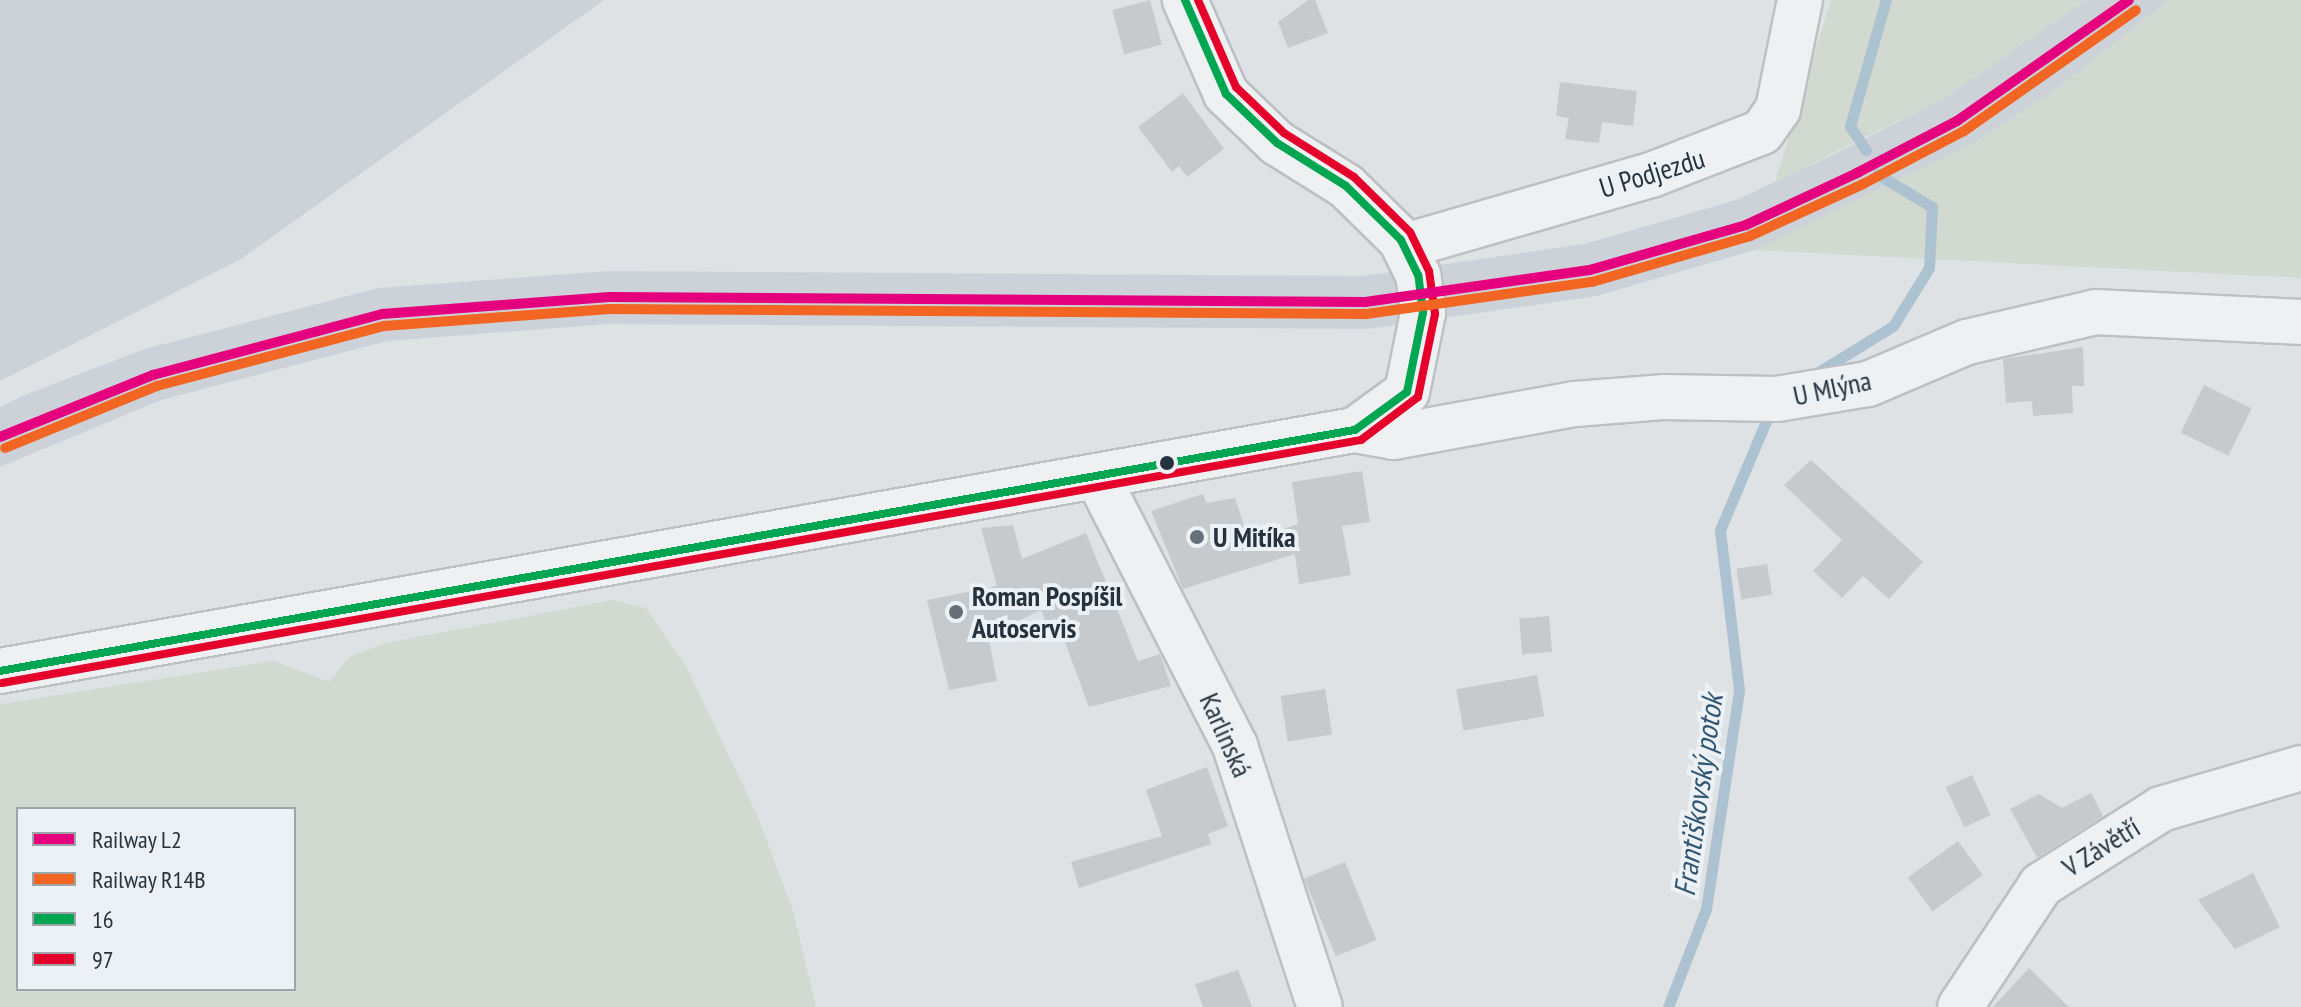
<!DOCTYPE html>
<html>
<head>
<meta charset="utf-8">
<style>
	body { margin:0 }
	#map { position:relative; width:2301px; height:1007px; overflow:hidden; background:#dfe2e5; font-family:"PT Sans Narrow",sans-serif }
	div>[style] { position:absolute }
	.built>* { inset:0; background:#cdd2d8 }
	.green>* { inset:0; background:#d1d9d0 }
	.stream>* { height:11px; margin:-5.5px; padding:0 5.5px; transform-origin:5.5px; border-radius:5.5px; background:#adc2d1 }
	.building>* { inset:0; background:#c7cacd; transform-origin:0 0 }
	.roads { filter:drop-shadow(2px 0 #bdc0c3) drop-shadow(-2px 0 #bdc0c3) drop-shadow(0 2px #bdc0c3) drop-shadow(0 -2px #bdc0c3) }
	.minor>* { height:44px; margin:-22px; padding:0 22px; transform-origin:22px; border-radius:22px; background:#eef0f1 }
	.bus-1>* { height:8px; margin:-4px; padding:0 4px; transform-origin:4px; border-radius:4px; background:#00a651 }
	.bus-2>* { height:8px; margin:-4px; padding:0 4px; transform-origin:4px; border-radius:4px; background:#e4002b }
	.rail-1>* { height:10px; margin:-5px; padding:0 5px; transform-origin:5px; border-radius:5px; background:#e5007d }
	.rail-2>* { height:10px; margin:-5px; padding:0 5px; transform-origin:5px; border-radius:5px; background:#f26522 }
	.dots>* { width:22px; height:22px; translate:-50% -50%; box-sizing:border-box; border:4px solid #ecf1f5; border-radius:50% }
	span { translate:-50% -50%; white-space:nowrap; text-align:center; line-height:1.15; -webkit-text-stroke:8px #ecf1f5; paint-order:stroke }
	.street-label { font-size:28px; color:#26323d }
	.poi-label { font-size:28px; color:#26323d; font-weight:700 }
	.left { translate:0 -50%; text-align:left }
	.water-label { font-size:30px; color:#305571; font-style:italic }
	.legend { position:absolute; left:16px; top:807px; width:280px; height:184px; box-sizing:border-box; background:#ecf1f5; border:2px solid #9da5ab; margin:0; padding:10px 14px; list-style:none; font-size:24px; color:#26323d }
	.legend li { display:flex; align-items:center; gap:16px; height:40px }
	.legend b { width:40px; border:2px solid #9da5ab }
</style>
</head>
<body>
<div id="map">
	<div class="built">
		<i style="clip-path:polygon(0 0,604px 0,241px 259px,0 381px)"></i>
		<i style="clip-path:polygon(2086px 0,2169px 0,2050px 94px,1970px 145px,1755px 250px,1596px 296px,1367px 329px,609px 324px,387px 341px,161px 400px,0 467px,0 407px,27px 394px,145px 349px,378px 288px,608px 271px,1364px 276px,1584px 244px,1736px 200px,1845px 149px,1944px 98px)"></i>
	</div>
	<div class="green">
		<i style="clip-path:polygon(1831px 0,2086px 0,1944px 98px,1775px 182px)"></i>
		<i style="clip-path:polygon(2169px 0,2301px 0,2301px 278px,1755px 250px,1970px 145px,2050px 94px)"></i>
		<i style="clip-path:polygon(evenodd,613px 600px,646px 608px,687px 668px,757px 815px,793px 911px,816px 1007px,0 1007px,0 704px,274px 661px,329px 682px,349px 657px,386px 643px,613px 600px,18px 809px,294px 809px,294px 989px,18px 989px,18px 809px)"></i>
	</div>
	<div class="stream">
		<i style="left:1866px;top:150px;width:29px;rotate:-124deg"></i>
		<i style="left:1850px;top:126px;width:131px;rotate:-74.1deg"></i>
		<i style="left:1812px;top:376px;width:95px;rotate:-31.7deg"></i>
		<i style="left:1893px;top:326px;width:68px;rotate:-58.2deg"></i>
		<i style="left:1929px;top:268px;width:61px;rotate:-87.2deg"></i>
		<i style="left:1932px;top:207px;width:64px;rotate:-149deg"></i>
		<i style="left:1668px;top:1007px;width:105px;rotate:-68.8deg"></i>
		<i style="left:1706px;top:909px;width:221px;rotate:-81.4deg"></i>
		<i style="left:1739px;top:690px;width:161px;rotate:-96.8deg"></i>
		<i style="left:1720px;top:530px;width:131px;rotate:-67.1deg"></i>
	</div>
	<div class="building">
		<i style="left:1150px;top:0;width:46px;height:39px;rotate:75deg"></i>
		<i style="clip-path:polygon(1308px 0,1315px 0,1328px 33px,1288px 48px,1278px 22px)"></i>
		<i style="clip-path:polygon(1560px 82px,1637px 91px,1633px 126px,1602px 122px,1599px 143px,1565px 139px,1569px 118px,1556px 116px)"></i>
		<i style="clip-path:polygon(1183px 93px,1224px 149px,1187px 177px,1179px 166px,1172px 172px,1138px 127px)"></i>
		<i style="clip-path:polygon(2083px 347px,2084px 386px,2072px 386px,2073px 413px,2033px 416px,2032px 401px,2006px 403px,2003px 359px)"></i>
		<i style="left:2204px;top:385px;width:53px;height:53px;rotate:26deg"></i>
		<i style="clip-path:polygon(1811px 460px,1923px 562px,1889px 599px,1863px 576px,1842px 598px,1813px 571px,1842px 540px,1784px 485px)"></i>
		<i style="clip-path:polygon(1362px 471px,1370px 522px,1342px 526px,1351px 575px,1299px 584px,1295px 554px,1183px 589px,1151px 511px,1203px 494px,1206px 503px,1235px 498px,1249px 541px,1298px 524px,1292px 482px)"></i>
		<i style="clip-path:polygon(1013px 525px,1022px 559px,1086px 533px,1138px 661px,1160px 654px,1171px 686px,1089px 707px,1056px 618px,1046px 622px,1041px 610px,988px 635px,997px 681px,949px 690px,927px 600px,997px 586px,981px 528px)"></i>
		<i style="left:1767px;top:564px;width:31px;height:31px;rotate:81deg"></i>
		<i style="left:1549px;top:616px;width:36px;height:30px;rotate:85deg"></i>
		<i style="left:1537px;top:675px;width:42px;height:82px;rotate:80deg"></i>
		<i style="left:1325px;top:689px;width:46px;height:45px;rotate:81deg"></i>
		<i style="clip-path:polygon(1207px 767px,1228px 826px,1208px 834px,1211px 844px,1079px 888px,1071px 862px,1162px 836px,1146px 790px)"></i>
		<i style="left:1972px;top:775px;width:44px;height:29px;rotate:65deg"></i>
		<i style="clip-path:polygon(2091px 793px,2103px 816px,2037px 858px,2010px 809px,2039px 794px,2062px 808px)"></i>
		<i style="left:1958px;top:841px;width:42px;height:62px;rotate:54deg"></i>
		<i style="left:1345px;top:862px;width:84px;height:44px;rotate:68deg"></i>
		<i style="clip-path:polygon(2253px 873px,2280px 927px,2235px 949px,2198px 900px)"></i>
		<i style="clip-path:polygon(2029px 968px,2069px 1007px,1993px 1007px)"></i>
		<i style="clip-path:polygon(1238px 970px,1252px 1007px,1203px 1007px,1195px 984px)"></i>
	</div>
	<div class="roads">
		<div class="minor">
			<i style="left:1405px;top:246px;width:256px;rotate:-16.1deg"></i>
			<i style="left:1651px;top:175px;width:119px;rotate:-21.2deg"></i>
			<i style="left:1762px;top:132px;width:28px;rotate:-55deg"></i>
			<i style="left:1778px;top:109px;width:111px;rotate:-78.6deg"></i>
			<i style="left:1355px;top:430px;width:39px;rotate:10deg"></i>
			<i style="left:1393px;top:437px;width:185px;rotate:-10.3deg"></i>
			<i style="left:1575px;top:404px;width:88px;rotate:-4.5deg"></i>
			<i style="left:1663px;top:397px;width:114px;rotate:1deg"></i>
			<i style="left:1777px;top:399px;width:92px;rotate:-9.4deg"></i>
			<i style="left:1868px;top:384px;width:108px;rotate:-23deg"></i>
			<i style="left:1967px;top:342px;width:132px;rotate:-13.1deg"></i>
			<i style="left:2096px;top:312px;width:205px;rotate:2.8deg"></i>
			<i style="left:1098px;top:478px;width:301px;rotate:62.9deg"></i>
			<i style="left:1235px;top:746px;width:274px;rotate:72deg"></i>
			<i style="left:0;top:671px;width:1376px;rotate:-10.09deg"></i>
			<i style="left:1355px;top:430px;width:64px;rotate:-36.2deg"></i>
			<i style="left:1407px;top:392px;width:81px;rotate:-78.6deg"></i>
			<i style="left:1423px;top:313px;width:38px;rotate:-97deg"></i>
			<i style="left:1418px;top:275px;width:39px;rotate:-116deg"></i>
			<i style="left:1401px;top:240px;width:77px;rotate:-135.5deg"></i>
			<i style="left:1346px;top:186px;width:81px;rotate:-148.1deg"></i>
			<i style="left:1277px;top:143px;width:71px;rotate:-136.1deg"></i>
			<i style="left:1226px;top:94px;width:103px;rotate:-113.6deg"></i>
			<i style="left:1960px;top:1007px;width:146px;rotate:-56.4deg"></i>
			<i style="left:2041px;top:885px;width:142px;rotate:-32.3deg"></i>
			<i style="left:2161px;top:809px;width:146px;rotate:-16.3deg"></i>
		</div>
	</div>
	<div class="bus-1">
		<i style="left:0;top:671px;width:1376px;rotate:-10.09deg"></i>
		<i style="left:1355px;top:430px;width:64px;rotate:-36.2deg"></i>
		<i style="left:1407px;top:392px;width:81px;rotate:-78.6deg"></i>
		<i style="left:1423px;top:313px;width:38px;rotate:-97deg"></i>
		<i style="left:1418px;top:275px;width:39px;rotate:-116deg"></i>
		<i style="left:1401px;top:240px;width:77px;rotate:-135.5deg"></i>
		<i style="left:1346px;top:186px;width:81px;rotate:-148.1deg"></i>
		<i style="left:1277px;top:143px;width:71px;rotate:-136.1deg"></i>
		<i style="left:1226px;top:94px;width:103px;rotate:-113.6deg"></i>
	</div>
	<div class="bus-2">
		<i style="left:2px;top:683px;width:1381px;rotate:-10.14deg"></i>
		<i style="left:1361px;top:440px;width:71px;rotate:-37deg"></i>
		<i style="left:1418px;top:397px;width:85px;rotate:-78.4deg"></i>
		<i style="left:1435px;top:314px;width:43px;rotate:-97.9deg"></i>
		<i style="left:1429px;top:271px;width:43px;rotate:-116deg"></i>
		<i style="left:1410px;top:232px;width:78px;rotate:-135.5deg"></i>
		<i style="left:1354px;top:177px;width:83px;rotate:-147.8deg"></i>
		<i style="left:1284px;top:133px;width:66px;rotate:-136.2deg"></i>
		<i style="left:1236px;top:87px;width:95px;rotate:-113.6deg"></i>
	</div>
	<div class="rail-1">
		<i style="left:0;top:437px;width:165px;rotate:-22.1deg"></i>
		<i style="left:153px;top:375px;width:237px;rotate:-14.9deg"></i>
		<i style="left:382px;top:314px;width:228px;rotate:-4.3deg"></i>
		<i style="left:609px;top:297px;width:756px;rotate:0.38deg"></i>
		<i style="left:1365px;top:302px;width:227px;rotate:-8.1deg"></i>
		<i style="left:1590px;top:270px;width:162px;rotate:-16.1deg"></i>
		<i style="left:1746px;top:225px;width:123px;rotate:-25.1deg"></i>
		<i style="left:1857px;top:173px;width:113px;rotate:-27.5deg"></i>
		<i style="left:1957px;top:121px;width:210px;rotate:-35.1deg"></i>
	</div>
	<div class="rail-2">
		<i style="left:5px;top:448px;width:164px;rotate:-22.2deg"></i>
		<i style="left:157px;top:386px;width:235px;rotate:-14.8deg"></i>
		<i style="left:384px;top:326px;width:226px;rotate:-4.3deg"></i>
		<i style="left:609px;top:309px;width:757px;rotate:0.38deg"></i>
		<i style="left:1366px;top:314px;width:228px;rotate:-8.1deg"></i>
		<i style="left:1592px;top:282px;width:165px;rotate:-16.2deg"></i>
		<i style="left:1750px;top:236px;width:124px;rotate:-24.7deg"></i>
		<i style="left:1863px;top:184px;width:114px;rotate:-27.7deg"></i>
		<i style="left:1964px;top:131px;width:210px;rotate:-35.1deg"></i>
	</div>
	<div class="dots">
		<i style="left:1167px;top:463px;background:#26323d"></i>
		<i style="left:1197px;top:537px;background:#677078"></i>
		<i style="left:956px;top:612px;background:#677078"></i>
	</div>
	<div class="street-label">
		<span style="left:1652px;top:173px;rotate:-17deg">U Podjezdu</span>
		<span style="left:1832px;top:388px;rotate:-12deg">U Mlýna</span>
		<span style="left:1226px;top:735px;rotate:66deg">Karlinská</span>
		<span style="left:2101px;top:847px;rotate:-32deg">V Závětří</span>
	</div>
	<div class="poi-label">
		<span class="left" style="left:1213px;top:537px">U Mitíka</span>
		<span class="left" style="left:972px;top:612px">Roman Pospíšil<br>Autoservis</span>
	</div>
	<div class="water-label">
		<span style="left:1698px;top:795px;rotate:-82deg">Františkovský potok</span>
	</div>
	<ul class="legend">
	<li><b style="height:10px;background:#e5007d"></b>Railway L2</li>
	<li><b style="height:10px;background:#f26522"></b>Railway R14B</li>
	<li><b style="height:10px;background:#00a651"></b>16</li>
	<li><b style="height:10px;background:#e4002b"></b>97</li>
	</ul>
</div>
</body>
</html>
